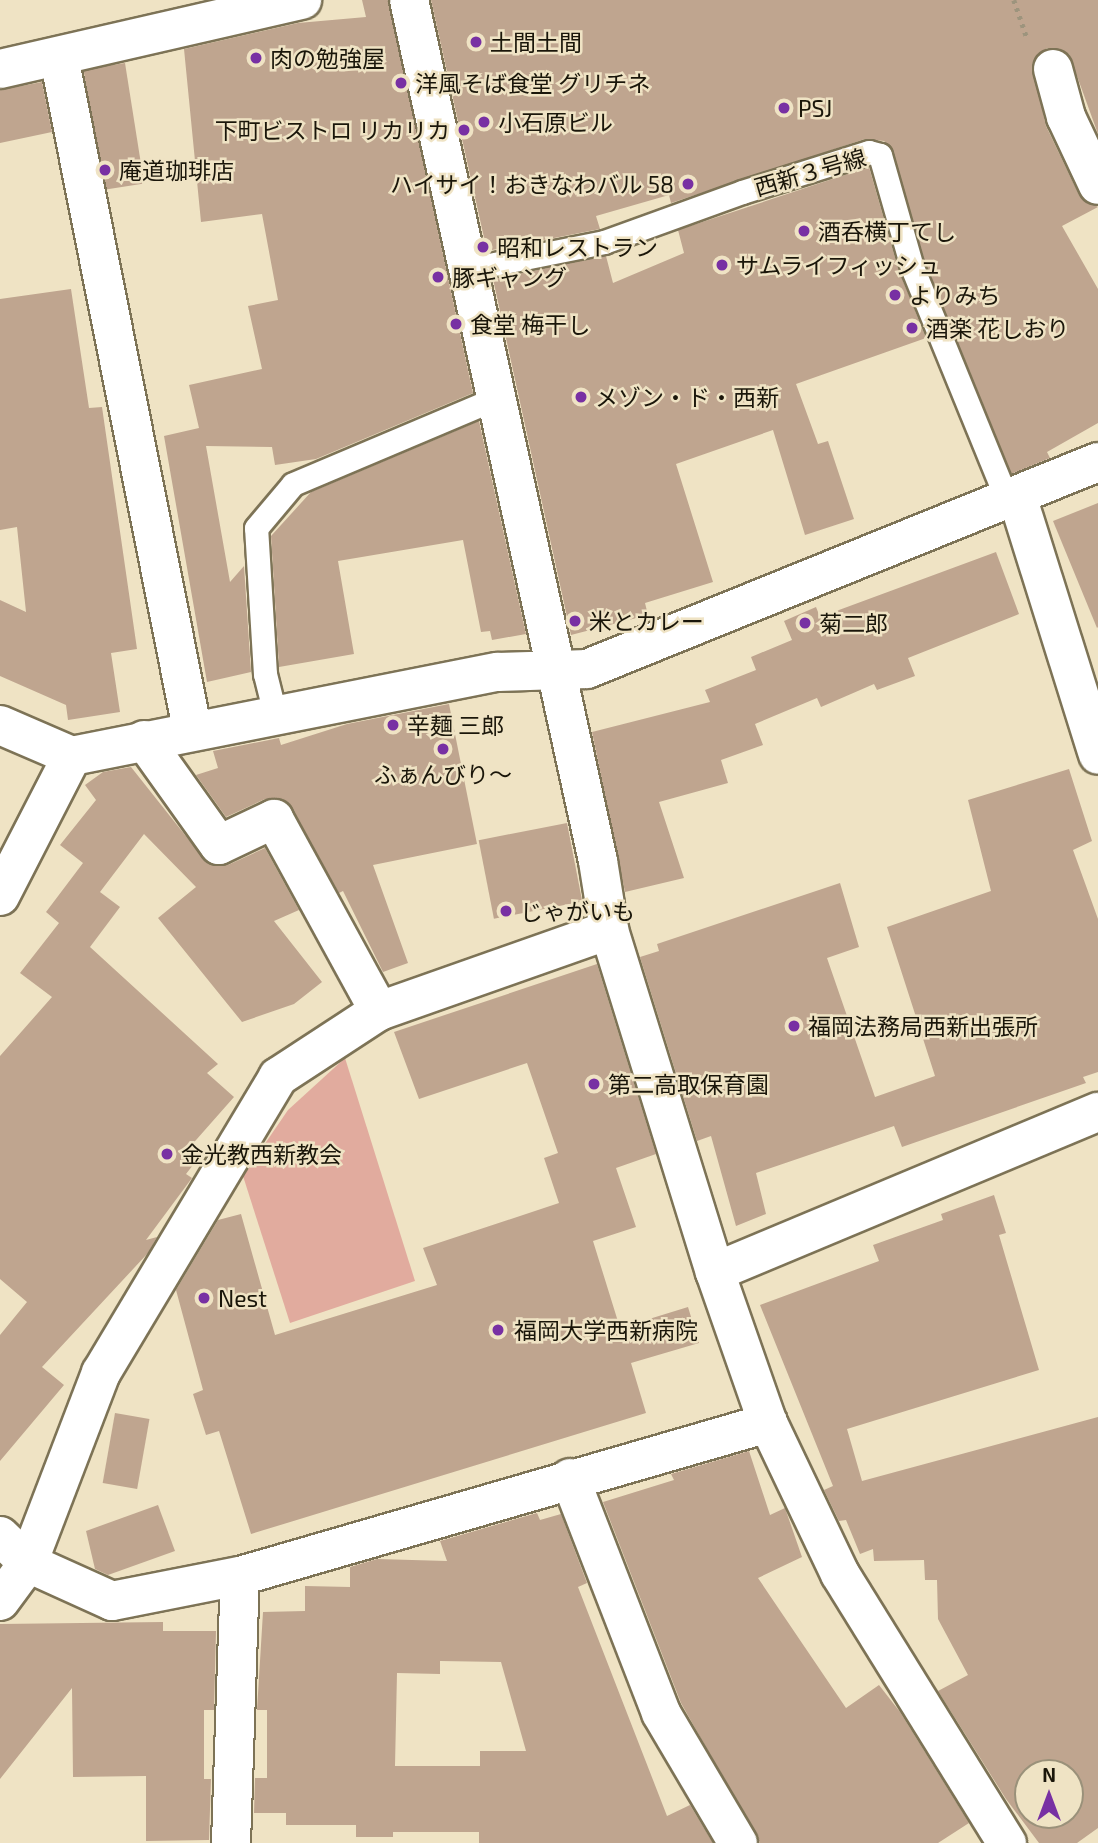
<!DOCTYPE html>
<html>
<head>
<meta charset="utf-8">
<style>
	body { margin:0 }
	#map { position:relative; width:1098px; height:1843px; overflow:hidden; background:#efe3c4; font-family:"Exo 2","Noto Sans JP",sans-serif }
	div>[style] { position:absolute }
	.green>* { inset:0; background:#e1ab9e }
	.building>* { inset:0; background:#bfa58f; transform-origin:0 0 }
	.path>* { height:4.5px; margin-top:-2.25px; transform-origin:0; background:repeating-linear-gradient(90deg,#9d947d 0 3.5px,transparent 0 8.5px) }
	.roads { filter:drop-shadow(2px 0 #7d7356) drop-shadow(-2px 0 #7d7356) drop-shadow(0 2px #7d7356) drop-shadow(0 -2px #7d7356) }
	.lane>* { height:23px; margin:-11.5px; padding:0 11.5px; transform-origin:11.5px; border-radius:11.5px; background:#fff }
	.street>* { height:38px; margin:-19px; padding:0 19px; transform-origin:19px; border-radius:19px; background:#fff }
	.secondary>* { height:38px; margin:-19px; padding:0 19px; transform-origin:19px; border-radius:19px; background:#fff }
	.dots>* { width:19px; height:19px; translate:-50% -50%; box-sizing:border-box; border:4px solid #efe3c4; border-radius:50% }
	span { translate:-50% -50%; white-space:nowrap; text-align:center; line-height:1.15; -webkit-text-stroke:5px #efe3c4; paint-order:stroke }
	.poi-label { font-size:23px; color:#1a160a }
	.left { translate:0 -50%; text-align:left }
	.right { translate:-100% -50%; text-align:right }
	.street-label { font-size:23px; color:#1a160a }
	.north { position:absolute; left:1014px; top:1759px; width:70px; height:70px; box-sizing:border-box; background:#efe3c4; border:2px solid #9a917a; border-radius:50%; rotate:0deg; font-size:19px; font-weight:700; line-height:28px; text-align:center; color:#1a160a }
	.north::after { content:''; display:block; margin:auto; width:24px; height:32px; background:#7830a3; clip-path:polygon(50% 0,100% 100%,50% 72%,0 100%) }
</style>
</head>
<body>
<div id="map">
	<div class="green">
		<i style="clip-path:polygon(345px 1058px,415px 1281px,290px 1323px,243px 1176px,288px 1110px)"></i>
	</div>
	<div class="building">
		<i style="clip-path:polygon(362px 0,388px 0,473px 393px,316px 459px,275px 465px,272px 447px,206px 446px,230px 582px,244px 566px,251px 672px,207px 682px,164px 436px,199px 428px,189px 385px,262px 369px,248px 306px,278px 300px,262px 214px,201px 222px,184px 49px,298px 23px,366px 17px)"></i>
		<i style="clip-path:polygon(431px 0,1098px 0,1098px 134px,1069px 54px,1047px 48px,1032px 64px,1046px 126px,1079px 195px,1098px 207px,1062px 226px,1098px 289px,1098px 423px,1047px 452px,1050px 458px,1011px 474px,925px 262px,893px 151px,884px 141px,865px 139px,671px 203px,669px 195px,596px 216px,600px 229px,487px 251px)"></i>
		<i style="left:125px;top:63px;width:122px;height:42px;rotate:81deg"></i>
		<i style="clip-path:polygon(42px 82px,52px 132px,0 143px,0 90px)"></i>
		<i style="clip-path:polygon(869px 167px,899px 271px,926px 338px,796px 384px,818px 444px,828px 441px,854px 519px,805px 535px,773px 430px,676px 464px,713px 582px,645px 603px,648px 615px,571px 635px,493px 279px,606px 256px,613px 283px,684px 253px,678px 230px)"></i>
		<i style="clip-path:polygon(71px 289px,89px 408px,102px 407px,137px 649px,111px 653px,120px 712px,68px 720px,66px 705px,0 676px,0 600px,26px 612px,17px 527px,0 530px,0 299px)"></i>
		<i style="clip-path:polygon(479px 421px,526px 634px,492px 640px,490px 631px,481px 632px,463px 540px,338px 561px,354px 654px,279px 667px,271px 536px,311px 492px)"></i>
		<i style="clip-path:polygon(1098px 503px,1098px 627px,1097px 628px,1053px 521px)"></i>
		<i style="clip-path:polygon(996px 552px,1019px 614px,908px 658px,915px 676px,877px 690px,874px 684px,821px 707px,817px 698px,755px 724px,763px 745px,721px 760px,728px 783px,659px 802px,684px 878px,625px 892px,592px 732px,710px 702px,705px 690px,756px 670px,751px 657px,792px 640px,784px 621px,816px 607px,820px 617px)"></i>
		<i style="clip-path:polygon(449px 704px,477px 844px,373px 865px,408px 963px,383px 972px,343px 891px,339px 893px,286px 801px,265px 799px,226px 817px,196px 775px,218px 768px,213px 751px,279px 738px,281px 745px,347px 724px)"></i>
		<i style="clip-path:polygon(131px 767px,208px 864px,228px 865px,265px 848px,299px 910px,274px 921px,322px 982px,294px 1004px,242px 1022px,158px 918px,196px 887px,144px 834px,100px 892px,120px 907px,90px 947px,218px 1064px,207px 1073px,234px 1097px,189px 1148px,200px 1156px,186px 1174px,192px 1178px,146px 1240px,157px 1237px,148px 1253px,42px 1367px,64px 1385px,0 1461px,0 1335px,27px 1302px,0 1279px,0 1056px,52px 997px,20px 973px,59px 923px,46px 912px,83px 863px,60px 845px,96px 800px,85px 785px,103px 772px)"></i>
		<i style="clip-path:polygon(1069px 769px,1092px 841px,1073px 850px,1098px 919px,1098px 1072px,1083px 1077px,1086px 1083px,902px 1147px,894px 1126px,756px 1173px,766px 1214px,736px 1226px,711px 1136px,697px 1141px,640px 957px,659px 951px,657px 944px,840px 883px,859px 947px,827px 958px,875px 1097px,935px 1076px,887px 927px,991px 891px,968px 800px)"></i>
		<i style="left:567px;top:823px;width:80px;height:90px;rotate:79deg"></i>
		<i style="clip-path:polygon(597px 964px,656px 1154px,616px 1168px,636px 1227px,593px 1241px,620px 1328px,688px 1307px,699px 1343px,631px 1363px,646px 1413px,251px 1534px,219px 1431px,206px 1435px,193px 1394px,203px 1390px,176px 1290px,218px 1220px,241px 1214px,275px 1335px,437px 1285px,423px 1248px,559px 1203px,544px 1158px,558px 1153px,527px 1063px,419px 1099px,394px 1032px)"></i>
		<i style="clip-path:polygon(evenodd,994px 1195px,1006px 1233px,999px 1235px,1039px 1370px,847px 1429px,862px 1481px,1098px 1417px,1098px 1828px,1077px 1843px,1039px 1843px,1006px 1799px,938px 1691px,968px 1675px,938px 1619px,937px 1580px,925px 1580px,924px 1560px,874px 1561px,873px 1549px,860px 1554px,846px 1520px,839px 1521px,824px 1490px,833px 1486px,760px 1305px,879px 1261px,873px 1245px,943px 1220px,941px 1214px,994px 1195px,1028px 1773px,1070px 1773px,1070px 1815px,1028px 1815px,1028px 1773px)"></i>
		<i style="left:115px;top:1413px;width:35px;height:71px;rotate:10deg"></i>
		<i style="clip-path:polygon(749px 1451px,770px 1515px,785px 1508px,802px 1557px,758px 1578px,846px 1708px,879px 1685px,900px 1712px,969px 1823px,938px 1843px,760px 1843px,681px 1703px,603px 1502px,674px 1480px,671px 1474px)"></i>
		<i style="clip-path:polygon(158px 1505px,175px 1551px,108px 1575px,95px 1569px,86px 1531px)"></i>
		<i style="clip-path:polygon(evenodd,537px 1513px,540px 1520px,561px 1514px,587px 1583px,578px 1587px,667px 1816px,690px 1805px,713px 1843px,479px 1843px,479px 1832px,393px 1832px,393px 1837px,356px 1837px,356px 1825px,286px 1825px,286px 1813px,254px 1813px,255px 1778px,267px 1778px,267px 1710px,257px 1710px,263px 1612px,305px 1611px,305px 1586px,350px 1587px,350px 1567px,377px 1559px,447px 1561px,440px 1541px,537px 1513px,440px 1661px,501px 1662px,526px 1751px,480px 1751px,480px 1766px,395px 1766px,397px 1673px,440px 1674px,440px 1661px)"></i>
		<i style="clip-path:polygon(163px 1622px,163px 1631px,216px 1631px,214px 1710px,204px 1710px,204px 1779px,211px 1779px,209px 1840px,146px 1841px,146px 1776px,73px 1777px,72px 1688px,0 1779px,0 1624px)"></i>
	</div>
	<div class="path">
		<i style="left:1014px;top:0;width:39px;rotate:71deg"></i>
	</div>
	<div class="roads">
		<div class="lane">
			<i style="left:469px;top:269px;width:138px;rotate:-11.3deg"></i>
			<i style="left:604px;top:242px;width:147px;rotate:-19.9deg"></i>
			<i style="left:742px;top:192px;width:133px;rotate:-17.5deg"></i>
			<i style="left:869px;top:152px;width:11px;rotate:15deg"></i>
			<i style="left:880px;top:155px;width:116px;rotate:74.1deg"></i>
			<i style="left:912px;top:267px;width:252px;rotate:67.8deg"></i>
			<i style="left:275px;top:714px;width:41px;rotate:-104deg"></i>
			<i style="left:265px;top:674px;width:146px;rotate:-93.5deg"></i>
			<i style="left:256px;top:528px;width:57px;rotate:-49.9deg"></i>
			<i style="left:293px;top:484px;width:221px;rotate:-22.9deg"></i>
		</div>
		<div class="street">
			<i style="left:409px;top:0;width:881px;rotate:77.62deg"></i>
			<i style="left:598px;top:861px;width:70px;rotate:80.9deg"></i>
			<i style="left:609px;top:930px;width:358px;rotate:72.8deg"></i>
			<i style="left:715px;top:1272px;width:160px;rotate:70.7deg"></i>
			<i style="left:768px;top:1423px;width:167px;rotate:64.5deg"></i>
			<i style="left:840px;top:1574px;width:317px;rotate:58.2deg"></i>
			<i style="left:59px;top:57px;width:685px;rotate:78.8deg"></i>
			<i style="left:1053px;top:69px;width:50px;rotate:74.8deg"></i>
			<i style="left:1066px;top:117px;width:75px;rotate:64.8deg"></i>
			<i style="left:1017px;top:496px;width:271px;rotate:72.6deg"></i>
			<i style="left:0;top:725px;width:78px;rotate:23.3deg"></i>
			<i style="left:144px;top:740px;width:129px;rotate:54.5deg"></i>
			<i style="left:219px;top:845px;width:61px;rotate:-25.3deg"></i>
			<i style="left:274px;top:819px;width:219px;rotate:61.3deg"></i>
			<i style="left:715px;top:1272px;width:415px;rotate:-22.7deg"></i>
			<i style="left:570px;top:1478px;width:252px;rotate:68.8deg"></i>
			<i style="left:661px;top:1713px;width:151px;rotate:59.4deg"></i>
			<i style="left:0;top:1536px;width:39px;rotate:44deg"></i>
			<i style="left:28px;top:1563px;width:92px;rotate:24.3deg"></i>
			<i style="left:112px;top:1601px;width:130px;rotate:-11.1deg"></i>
			<i style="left:240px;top:1576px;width:550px;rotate:-16.16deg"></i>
			<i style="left:0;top:1601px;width:47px;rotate:-53.6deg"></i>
			<i style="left:28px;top:1563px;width:204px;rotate:-69deg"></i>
			<i style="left:101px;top:1373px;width:345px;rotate:-59.1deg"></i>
			<i style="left:278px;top:1077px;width:121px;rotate:-33.2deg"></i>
			<i style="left:379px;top:1011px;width:244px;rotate:-19.4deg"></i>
			<i style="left:231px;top:1843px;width:267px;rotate:-88.1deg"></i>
		</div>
		<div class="secondary">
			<i style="left:0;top:69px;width:310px;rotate:-12.9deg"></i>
			<i style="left:0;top:896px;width:157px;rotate:-62.8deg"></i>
			<i style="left:72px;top:756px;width:434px;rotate:-11.2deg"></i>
			<i style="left:498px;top:672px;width:89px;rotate:-1.9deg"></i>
			<i style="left:587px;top:669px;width:551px;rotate:-22.05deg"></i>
		</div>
	</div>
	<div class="dots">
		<i style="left:476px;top:42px;background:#7830a3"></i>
		<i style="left:256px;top:58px;background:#7830a3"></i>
		<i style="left:401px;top:83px;background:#7830a3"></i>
		<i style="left:784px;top:108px;background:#7830a3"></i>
		<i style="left:484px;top:122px;background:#7830a3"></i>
		<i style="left:464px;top:130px;background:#7830a3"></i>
		<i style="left:105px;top:170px;background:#7830a3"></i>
		<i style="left:688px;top:184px;background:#7830a3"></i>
		<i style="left:804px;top:231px;background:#7830a3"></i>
		<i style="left:483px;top:247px;background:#7830a3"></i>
		<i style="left:722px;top:265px;background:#7830a3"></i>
		<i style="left:438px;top:277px;background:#7830a3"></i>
		<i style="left:895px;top:295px;background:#7830a3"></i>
		<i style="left:456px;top:324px;background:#7830a3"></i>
		<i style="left:912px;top:328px;background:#7830a3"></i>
		<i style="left:581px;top:397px;background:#7830a3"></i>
		<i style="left:575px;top:621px;background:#7830a3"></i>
		<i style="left:805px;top:623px;background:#7830a3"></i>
		<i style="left:393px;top:725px;background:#7830a3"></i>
		<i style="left:443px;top:749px;background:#7830a3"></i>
		<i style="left:506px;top:911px;background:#7830a3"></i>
		<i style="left:794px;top:1026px;background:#7830a3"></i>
		<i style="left:594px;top:1084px;background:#7830a3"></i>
		<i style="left:167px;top:1154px;background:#7830a3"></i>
		<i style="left:204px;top:1298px;background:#7830a3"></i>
		<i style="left:498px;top:1330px;background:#7830a3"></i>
	</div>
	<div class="poi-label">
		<span class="left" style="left:490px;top:42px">土間土間</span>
		<span class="left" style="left:270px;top:58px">肉の勉強屋</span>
		<span class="left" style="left:415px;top:83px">洋風そば食堂 グリチネ</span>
		<span class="left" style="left:798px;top:108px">PSJ</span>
		<span class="left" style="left:498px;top:122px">小石原ビル</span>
		<span class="right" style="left:450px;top:130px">下町ビストロ リカリカ</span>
		<span class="left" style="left:119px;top:170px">庵道珈琲店</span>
		<span class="right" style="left:674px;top:184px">ハイサイ！おきなわバル 58</span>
		<span class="left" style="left:818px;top:231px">酒呑横丁てし</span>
		<span class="left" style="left:497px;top:247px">昭和レストラン</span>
		<span class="left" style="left:736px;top:265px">サムライフィッシュ</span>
		<span class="left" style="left:452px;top:277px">豚ギャング</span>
		<span class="left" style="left:909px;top:295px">よりみち</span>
		<span class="left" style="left:470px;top:324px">食堂 梅干し</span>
		<span class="left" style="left:926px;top:328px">酒楽 花しおり</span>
		<span class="left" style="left:595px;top:397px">メゾン・ド・西新</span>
		<span class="left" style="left:589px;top:621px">米とカレー</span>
		<span class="left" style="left:819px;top:623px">菊二郎</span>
		<span class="left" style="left:407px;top:725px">辛麺 三郎</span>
		<span style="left:443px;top:774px">ふぁんびり〜</span>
		<span class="left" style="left:520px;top:911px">じゃがいも</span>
		<span class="left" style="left:808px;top:1026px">福岡法務局西新出張所</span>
		<span class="left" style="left:608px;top:1084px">第二高取保育園</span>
		<span class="left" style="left:181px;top:1154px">金光教西新教会</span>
		<span class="left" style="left:218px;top:1298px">Nest</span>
		<span class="left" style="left:514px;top:1330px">福岡大学西新病院</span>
	</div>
	<div class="street-label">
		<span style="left:810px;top:172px;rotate:-16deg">西新３号線</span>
	</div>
	<div class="north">N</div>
</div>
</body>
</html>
